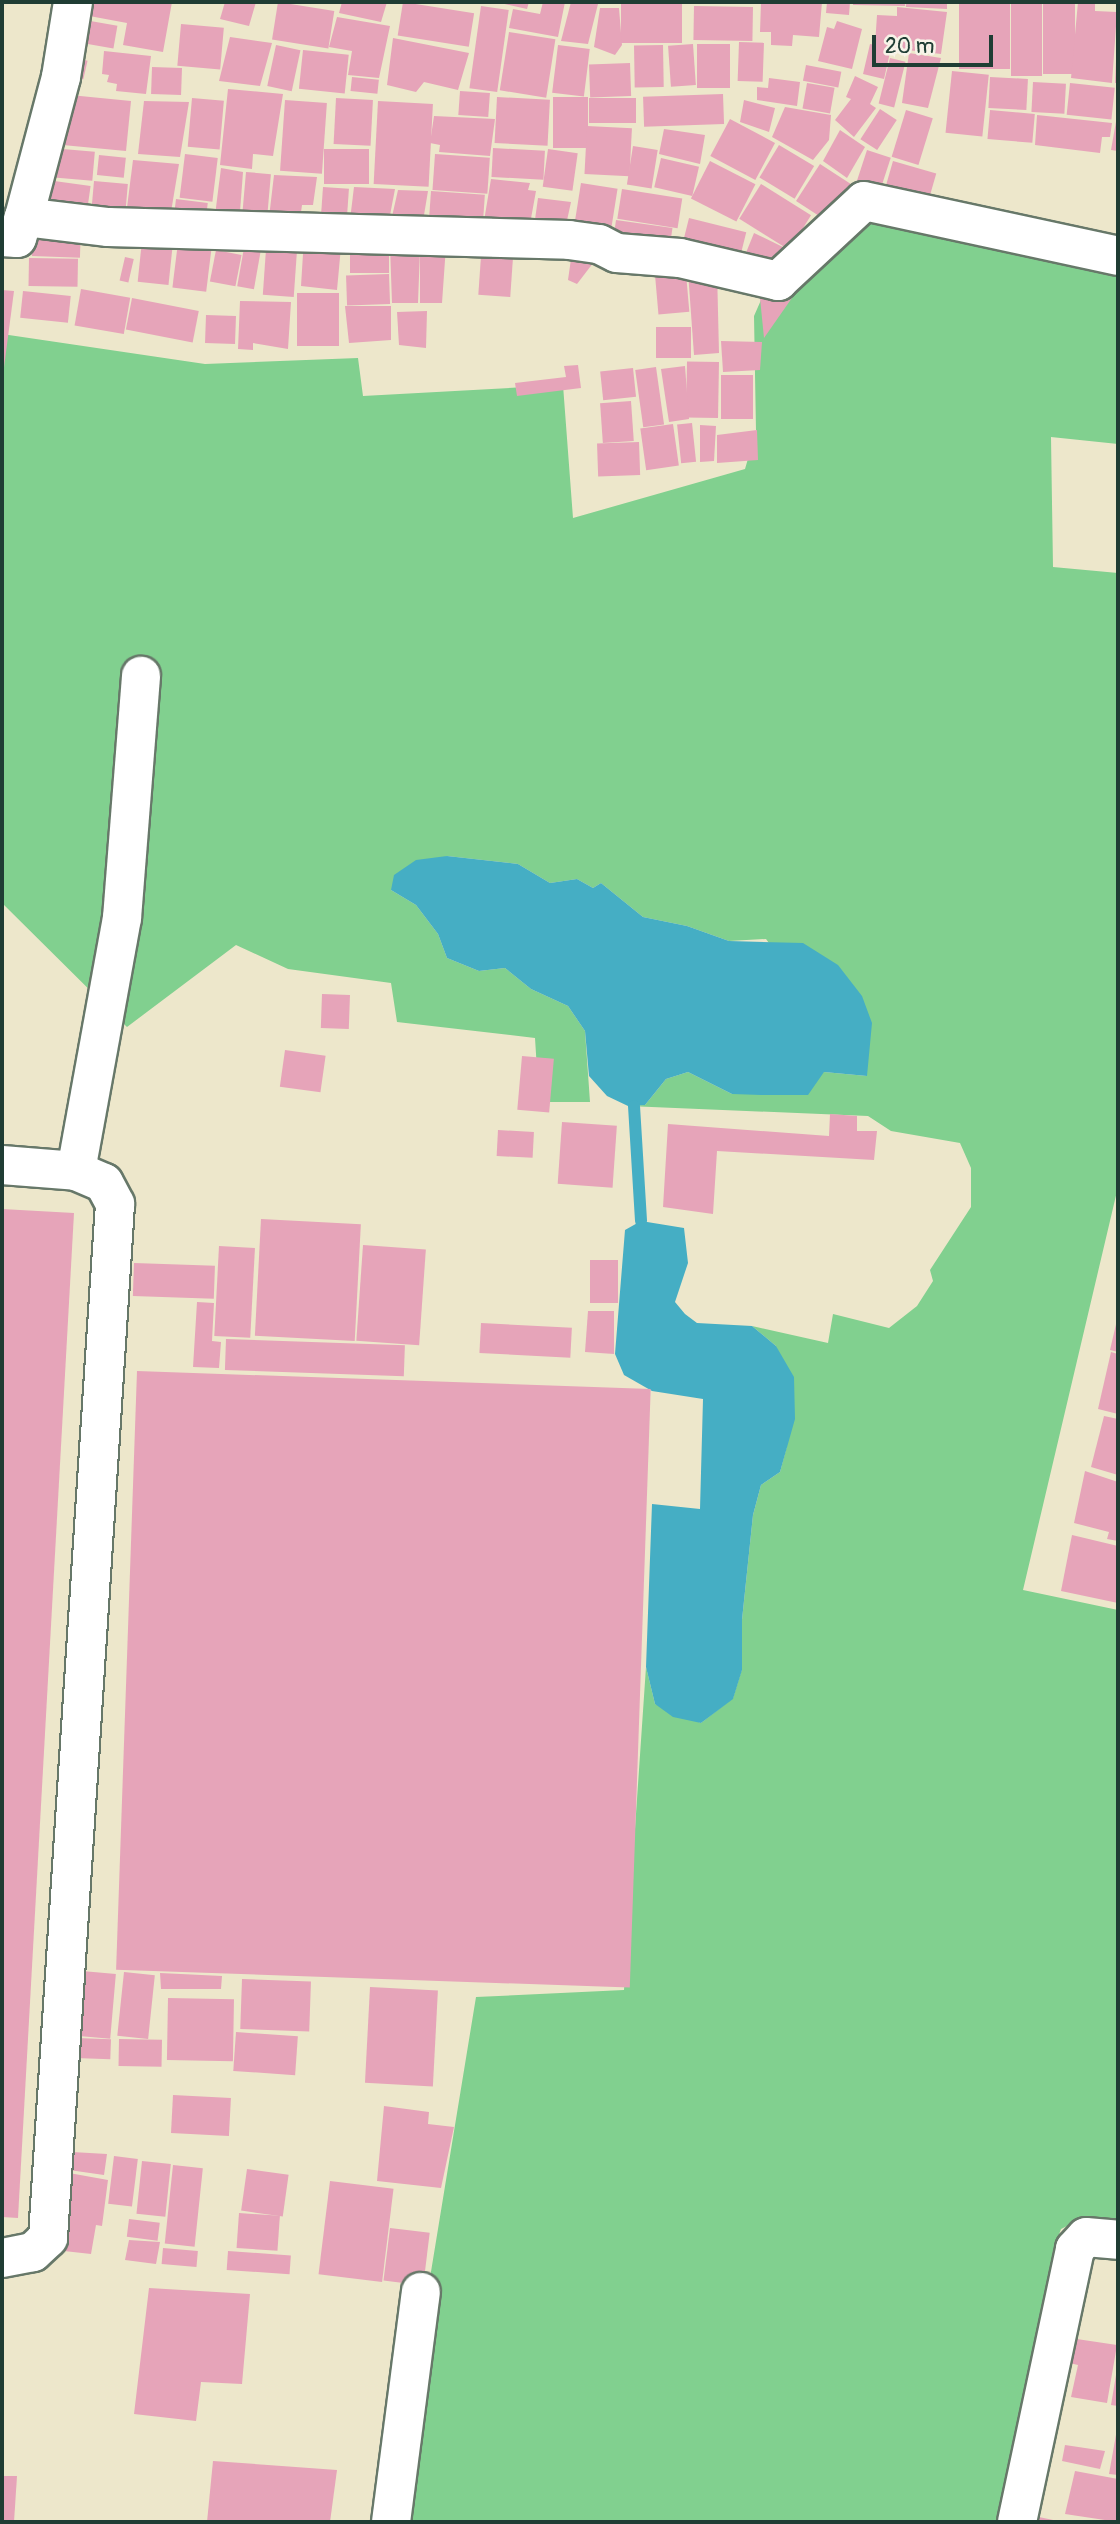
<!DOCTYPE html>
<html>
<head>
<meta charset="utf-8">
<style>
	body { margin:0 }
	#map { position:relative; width:1120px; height:2524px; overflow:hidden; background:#ede7cb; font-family:Pangolin,sans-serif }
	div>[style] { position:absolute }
	.green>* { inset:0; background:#81d08f }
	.water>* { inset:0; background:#45aec4 }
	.stream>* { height:12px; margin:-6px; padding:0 6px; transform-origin:6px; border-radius:6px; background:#45aec4 }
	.building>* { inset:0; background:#e6a4b9; transform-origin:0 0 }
	.roads { filter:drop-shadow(2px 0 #677869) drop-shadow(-2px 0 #677869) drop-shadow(0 2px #677869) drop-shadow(0 -2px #677869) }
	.minor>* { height:38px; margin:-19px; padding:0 19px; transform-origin:19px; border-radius:19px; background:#fff }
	span { translate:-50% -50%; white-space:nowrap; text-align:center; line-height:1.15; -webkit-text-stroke:5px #f7f3e8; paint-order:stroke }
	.frame { position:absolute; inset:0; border:4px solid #1f3d34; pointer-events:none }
	.scale { position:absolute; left:872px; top:35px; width:121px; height:32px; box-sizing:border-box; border:4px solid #1f3d34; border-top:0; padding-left:9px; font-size:21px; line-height:24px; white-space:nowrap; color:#1f3d34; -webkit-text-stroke:5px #f7f3e8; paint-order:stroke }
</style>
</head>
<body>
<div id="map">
	<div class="green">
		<i style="clip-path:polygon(844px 202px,1118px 258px,1118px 444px,1051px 437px,1053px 567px,1118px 573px,1118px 1187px,1023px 1590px,1118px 1610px,1118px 2231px,1073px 2223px,1061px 2229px,1053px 2251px,1027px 2448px,1005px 2522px,390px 2522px,476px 1997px,624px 1990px,646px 1667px,655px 1704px,701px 1723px,733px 1698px,742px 1669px,742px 1620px,753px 1515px,761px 1485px,780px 1472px,787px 1446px,776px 1346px,752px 1326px,828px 1343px,833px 1314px,889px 1328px,917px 1306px,933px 1281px,930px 1270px,971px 1207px,971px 1168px,960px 1143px,891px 1131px,868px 1116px,628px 1106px,645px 1105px,666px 1079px,688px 1072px,732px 1094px,824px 1072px,867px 1076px,766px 939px,729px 941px,687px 926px,643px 917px,601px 883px,593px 888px,577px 879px,550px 883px,518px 864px,447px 856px,391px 890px,416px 905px,438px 934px,447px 958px,479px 971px,505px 968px,531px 989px,568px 1006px,585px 1031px,590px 1102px,539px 1102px,535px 1038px,397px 1022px,391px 983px,288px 969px,236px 945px,127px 1027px,2px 903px,2px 334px,205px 364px,358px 358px,363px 396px,563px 385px,573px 518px,745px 469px,756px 431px,754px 316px,782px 252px)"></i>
	</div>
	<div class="water">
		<i style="clip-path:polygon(447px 856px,518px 864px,550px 883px,577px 879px,593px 888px,601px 883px,643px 917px,687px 926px,729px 941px,803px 943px,838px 965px,862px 996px,872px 1023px,867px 1076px,824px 1072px,808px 1095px,761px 1095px,732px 1094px,688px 1072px,666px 1079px,645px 1105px,628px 1106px,607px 1096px,589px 1076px,585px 1031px,568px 1006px,531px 989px,505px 968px,479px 971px,447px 958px,438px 934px,416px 905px,391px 890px,394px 875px,416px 860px)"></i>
		<i style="clip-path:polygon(641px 1221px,684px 1228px,688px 1263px,675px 1302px,685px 1314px,697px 1323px,752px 1326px,776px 1346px,794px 1377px,795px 1419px,780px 1472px,761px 1485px,753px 1515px,742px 1620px,742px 1670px,733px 1699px,701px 1723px,673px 1717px,655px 1704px,646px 1667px,652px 1504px,700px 1509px,703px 1399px,652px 1391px,624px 1375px,615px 1354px,625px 1230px)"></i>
	</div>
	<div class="stream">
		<i style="left:634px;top:1106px;width:115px;rotate:86.5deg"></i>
	</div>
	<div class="building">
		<i style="clip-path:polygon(86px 2px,172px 2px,163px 52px,123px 45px,127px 23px,84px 15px)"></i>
		<i style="clip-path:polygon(225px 2px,256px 2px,249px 26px,220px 19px)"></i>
		<i style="left:278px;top:2px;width:57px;height:38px;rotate:9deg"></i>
		<i style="clip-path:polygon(342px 2px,387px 2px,381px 22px,339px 13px)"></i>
		<i style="left:403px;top:2px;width:72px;height:34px;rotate:9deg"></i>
		<i style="clip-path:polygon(496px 2px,529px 2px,527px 9px)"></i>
		<i style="clip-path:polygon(543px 2px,565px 2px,558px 37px,509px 28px,513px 9px,540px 14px)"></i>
		<i style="clip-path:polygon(571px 2px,598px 4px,588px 44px,561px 41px)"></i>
		<i style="left:621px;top:2px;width:61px;height:41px"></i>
		<i style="clip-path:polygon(761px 2px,822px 2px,819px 37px,793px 35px,792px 46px,771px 45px,771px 32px,760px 32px)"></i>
		<i style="clip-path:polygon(827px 2px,850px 2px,849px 15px,826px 13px)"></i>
		<i style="clip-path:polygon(853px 2px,905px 2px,905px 6px,853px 5px)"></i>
		<i style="clip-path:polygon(906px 2px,947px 2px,947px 9px,906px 7px)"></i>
		<i style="left:959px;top:2px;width:51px;height:67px"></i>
		<i style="left:1011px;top:2px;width:31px;height:74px"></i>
		<i style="left:1043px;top:2px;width:32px;height:72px"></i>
		<i style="clip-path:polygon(1078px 2px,1095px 2px,1095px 11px,1117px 12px,1112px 83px,1071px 78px)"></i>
		<i style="left:481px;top:6px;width:28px;height:83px;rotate:8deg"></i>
		<i style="left:694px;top:6px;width:59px;height:34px;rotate:1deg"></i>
		<i style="clip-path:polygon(897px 7px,947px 12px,941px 54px,891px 48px,884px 79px,863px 74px,870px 44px,875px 45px,877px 15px,897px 16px)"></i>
		<i style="clip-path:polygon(600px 8px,619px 8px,622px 45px,615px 55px,594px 47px)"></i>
		<i style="clip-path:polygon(337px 17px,390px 26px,379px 78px,348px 75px,352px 51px,329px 47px)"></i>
		<i style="left:79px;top:19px;width:39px;height:23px;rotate:10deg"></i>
		<i style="clip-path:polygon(837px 21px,862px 29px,852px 69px,818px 61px,827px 27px,834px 29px)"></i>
		<i style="left:181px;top:24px;width:43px;height:42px;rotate:5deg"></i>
		<i style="left:509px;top:32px;width:47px;height:59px;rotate:9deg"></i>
		<i style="clip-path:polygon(230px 37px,272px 43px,260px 86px,219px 81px)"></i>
		<i style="clip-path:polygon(393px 38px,469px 53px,458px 90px,424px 82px,416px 92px,387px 85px)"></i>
		<i style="left:739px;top:42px;width:25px;height:39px;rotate:2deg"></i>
		<i style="left:693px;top:44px;width:41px;height:25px;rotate:86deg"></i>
		<i style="left:697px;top:44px;width:33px;height:44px"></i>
		<i style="left:276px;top:45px;width:25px;height:42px;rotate:12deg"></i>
		<i style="left:558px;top:45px;width:32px;height:48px;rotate:7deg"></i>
		<i style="left:663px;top:45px;width:42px;height:29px;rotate:89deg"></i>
		<i style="left:303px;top:50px;width:46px;height:39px;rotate:6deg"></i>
		<i style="clip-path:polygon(104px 51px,151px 56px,146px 94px,116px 91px,117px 84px,107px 82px,109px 75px,102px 74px)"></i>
		<i style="clip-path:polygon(909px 53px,941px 58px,928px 108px,902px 103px)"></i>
		<i style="left:71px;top:57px;width:17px;height:19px;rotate:13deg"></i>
		<i style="left:890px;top:58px;width:16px;height:47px;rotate:14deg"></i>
		<i style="clip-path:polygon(1116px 60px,1118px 60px,1118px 83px,1115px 83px)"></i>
		<i style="left:630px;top:63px;width:33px;height:41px;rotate:88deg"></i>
		<i style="left:806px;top:65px;width:36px;height:16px;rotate:11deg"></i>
		<i style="left:182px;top:68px;width:27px;height:30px;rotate:92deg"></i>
		<i style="left:952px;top:71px;width:37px;height:62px;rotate:6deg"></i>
		<i style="clip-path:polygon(855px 76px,878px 87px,870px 104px,876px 108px,854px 137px,835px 120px,851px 99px,846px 97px)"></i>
		<i style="left:352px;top:77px;width:27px;height:14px;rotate:6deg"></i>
		<i style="left:990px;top:77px;width:38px;height:31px;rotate:3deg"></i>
		<i style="clip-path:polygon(769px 78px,800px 82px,797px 106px,757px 100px,757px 87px,768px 88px)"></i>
		<i style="left:1033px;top:82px;width:33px;height:30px;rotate:3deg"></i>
		<i style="left:807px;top:83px;width:28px;height:26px;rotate:10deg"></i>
		<i style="left:1070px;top:83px;width:45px;height:32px;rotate:6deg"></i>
		<i style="clip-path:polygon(228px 89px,283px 94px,273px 156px,253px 154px,252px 169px,220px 165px)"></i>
		<i style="left:460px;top:91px;width:30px;height:24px;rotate:4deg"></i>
		<i style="left:723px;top:94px;width:30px;height:80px;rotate:88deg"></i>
		<i style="clip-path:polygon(70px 95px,131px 101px,126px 151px,52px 144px)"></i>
		<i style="left:497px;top:97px;width:53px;height:46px;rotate:3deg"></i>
		<i style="left:553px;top:97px;width:35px;height:51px"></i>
		<i style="left:192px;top:98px;width:32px;height:49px;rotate:5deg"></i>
		<i style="left:336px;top:98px;width:37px;height:46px;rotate:3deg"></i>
		<i style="left:636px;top:98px;width:25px;height:47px;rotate:90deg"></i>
		<i style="left:285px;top:100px;width:42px;height:71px;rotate:4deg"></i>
		<i style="clip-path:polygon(744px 100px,775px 108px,769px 132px,740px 122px)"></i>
		<i style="clip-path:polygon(144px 101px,189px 102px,180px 157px,138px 154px)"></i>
		<i style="left:378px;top:101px;width:55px;height:83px;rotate:3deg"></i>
		<i style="clip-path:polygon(785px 107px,831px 115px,829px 140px,813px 160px,772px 137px)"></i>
		<i style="left:880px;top:109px;width:20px;height:36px;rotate:33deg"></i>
		<i style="left:906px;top:110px;width:28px;height:49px;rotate:17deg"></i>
		<i style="left:990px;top:110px;width:45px;height:29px;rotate:5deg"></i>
		<i style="clip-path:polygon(1037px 115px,1112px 123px,1110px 137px,1102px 137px,1100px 153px,1035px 145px)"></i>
		<i style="clip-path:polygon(434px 116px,495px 119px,490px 156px,439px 152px,440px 145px,430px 143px)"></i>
		<i style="clip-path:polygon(1117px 116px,1118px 116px,1118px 151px,1111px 150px)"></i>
		<i style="left:730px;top:119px;width:51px;height:42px;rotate:28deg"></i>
		<i style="left:587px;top:126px;width:45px;height:48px;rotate:3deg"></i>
		<i style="clip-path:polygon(664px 129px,705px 135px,700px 164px,659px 154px)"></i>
		<i style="clip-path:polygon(840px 130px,865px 147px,847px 178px,823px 161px)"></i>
		<i style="left:779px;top:145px;width:41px;height:38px;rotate:31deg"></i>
		<i style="left:633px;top:146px;width:25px;height:39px;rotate:9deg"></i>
		<i style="left:51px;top:148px;width:44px;height:29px;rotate:5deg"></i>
		<i style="left:493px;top:148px;width:52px;height:29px;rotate:3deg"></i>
		<i style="left:324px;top:149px;width:45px;height:35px"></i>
		<i style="left:548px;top:149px;width:30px;height:38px;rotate:8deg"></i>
		<i style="left:867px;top:150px;width:25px;height:34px;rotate:18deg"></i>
		<i style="left:185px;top:154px;width:33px;height:44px;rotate:7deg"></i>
		<i style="left:435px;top:154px;width:55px;height:36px;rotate:4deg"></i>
		<i style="left:99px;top:155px;width:27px;height:20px;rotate:6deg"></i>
		<i style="left:661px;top:158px;width:39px;height:30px;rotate:13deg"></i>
		<i style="clip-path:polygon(133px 160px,179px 164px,169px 224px,125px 223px)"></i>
		<i style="left:710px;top:161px;width:51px;height:42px;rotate:27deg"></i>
		<i style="left:893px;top:161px;width:45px;height:31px;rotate:16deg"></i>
		<i style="left:820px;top:164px;width:40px;height:44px;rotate:33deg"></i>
		<i style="clip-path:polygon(221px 168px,243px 172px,239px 225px,214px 223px)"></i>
		<i style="left:246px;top:172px;width:25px;height:52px;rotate:5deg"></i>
		<i style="clip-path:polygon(274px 175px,317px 177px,313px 205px,302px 205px,299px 227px,268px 226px)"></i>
		<i style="clip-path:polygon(491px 179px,530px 183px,528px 190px,536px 191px,528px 235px,482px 233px)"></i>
		<i style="left:47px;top:180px;width:44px;height:33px;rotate:8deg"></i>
		<i style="left:94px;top:181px;width:34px;height:40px;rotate:5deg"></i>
		<i style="left:581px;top:183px;width:37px;height:51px;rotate:9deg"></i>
		<i style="left:761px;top:184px;width:59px;height:41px;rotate:32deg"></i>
		<i style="left:323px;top:187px;width:26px;height:40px;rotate:4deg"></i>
		<i style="clip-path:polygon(354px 187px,395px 189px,387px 231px,349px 228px)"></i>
		<i style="left:622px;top:189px;width:61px;height:30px;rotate:9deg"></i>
		<i style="clip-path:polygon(398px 190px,428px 191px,421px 233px,389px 230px)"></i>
		<i style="left:431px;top:191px;width:54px;height:39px;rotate:4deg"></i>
		<i style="clip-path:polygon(538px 198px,571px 202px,564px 234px,533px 234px)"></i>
		<i style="left:176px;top:199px;width:32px;height:21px;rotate:7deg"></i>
		<i style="left:689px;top:218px;width:59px;height:38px;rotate:14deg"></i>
		<i style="left:616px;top:220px;width:57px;height:27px;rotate:8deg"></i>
		<i style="left:33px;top:226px;width:48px;height:30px;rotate:2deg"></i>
		<i style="left:143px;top:231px;width:31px;height:51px;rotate:6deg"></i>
		<i style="clip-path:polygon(754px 233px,785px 248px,769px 277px,741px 265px)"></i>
		<i style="left:179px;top:234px;width:34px;height:54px;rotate:7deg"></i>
		<i style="left:267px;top:235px;width:31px;height:60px;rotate:4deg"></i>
		<i style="clip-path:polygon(342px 236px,337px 290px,301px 286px,304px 238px)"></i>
		<i style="left:350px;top:239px;width:39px;height:34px"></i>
		<i style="left:245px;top:242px;width:17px;height:45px;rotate:10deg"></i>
		<i style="left:482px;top:242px;width:32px;height:53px;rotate:4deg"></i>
		<i style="clip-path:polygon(573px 245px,600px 254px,577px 284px,568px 280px)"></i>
		<i style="clip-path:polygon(390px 246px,446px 246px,442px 303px,420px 303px,420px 250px,418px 303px,392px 303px)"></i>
		<i style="left:216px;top:250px;width:26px;height:32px;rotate:11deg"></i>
		<i style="left:125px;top:257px;width:9px;height:24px;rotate:13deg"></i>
		<i style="left:29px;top:258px;width:49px;height:28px;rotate:1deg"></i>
		<i style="left:685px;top:262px;width:50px;height:31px;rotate:85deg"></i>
		<i style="clip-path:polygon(717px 270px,719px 353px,694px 355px,688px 272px)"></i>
		<i style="left:389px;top:274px;width:30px;height:43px;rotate:88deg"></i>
		<i style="clip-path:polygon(759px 288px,794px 295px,764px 338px)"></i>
		<i style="left:81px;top:289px;width:50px;height:37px;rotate:10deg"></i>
		<i style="clip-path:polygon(2px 290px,14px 291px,3px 375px,2px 375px)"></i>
		<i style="left:23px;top:291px;width:48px;height:27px;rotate:6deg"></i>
		<i style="left:339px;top:293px;width:53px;height:42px;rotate:90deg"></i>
		<i style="left:132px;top:298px;width:68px;height:32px;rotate:11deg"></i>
		<i style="clip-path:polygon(240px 301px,291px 302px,288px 349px,253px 343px,253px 350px,238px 349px)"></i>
		<i style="clip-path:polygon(345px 306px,391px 306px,391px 340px,349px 343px)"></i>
		<i style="clip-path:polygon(427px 311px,426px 348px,399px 345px,397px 312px)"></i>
		<i style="left:206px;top:315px;width:30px;height:28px;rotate:2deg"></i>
		<i style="left:691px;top:327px;width:31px;height:35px;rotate:90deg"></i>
		<i style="clip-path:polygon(721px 341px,762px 342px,760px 370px,723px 372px)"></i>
		<i style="left:719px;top:362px;width:56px;height:32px;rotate:91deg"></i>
		<i style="clip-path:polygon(578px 365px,581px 388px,517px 396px,515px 383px,566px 377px,564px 366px)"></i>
		<i style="clip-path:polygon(685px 366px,689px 419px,669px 422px,661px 369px)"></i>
		<i style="left:656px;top:367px;width:58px;height:21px;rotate:82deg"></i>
		<i style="left:633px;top:368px;width:29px;height:33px;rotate:84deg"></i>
		<i style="left:721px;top:375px;width:32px;height:44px"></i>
		<i style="left:631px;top:401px;width:40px;height:31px;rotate:86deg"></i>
		<i style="left:692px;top:423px;width:39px;height:15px;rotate:84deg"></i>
		<i style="left:673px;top:424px;width:42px;height:33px;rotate:82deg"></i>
		<i style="clip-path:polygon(700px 425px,716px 426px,714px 461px,700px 462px)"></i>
		<i style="clip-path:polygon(757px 430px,758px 460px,717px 463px,717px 435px)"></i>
		<i style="left:639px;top:442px;width:33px;height:42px;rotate:88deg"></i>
		<i style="left:322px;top:994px;width:28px;height:34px;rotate:2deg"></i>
		<i style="left:285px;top:1050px;width:41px;height:37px;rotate:8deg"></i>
		<i style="left:522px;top:1056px;width:32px;height:54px;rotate:5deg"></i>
		<i style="clip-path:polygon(830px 1114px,857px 1116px,857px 1131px,877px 1131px,874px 1160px,717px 1151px,713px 1214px,663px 1207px,668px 1124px,829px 1136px)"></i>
		<i style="left:562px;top:1122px;width:55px;height:62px;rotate:4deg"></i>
		<i style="left:498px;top:1130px;width:36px;height:26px;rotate:3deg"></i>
		<i style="clip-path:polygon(2px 1209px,74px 1213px,18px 2218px,2px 2217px)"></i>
		<i style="left:261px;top:1219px;width:100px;height:117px;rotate:3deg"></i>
		<i style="left:363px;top:1245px;width:63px;height:96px;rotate:4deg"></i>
		<i style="left:219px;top:1246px;width:36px;height:90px;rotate:3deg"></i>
		<i style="left:590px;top:1260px;width:28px;height:43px"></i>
		<i style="left:134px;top:1263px;width:81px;height:33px;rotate:2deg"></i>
		<i style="clip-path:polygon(197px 1302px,214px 1303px,212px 1341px,221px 1342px,219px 1368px,193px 1367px)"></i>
		<i style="clip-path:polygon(588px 1311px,614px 1311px,614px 1354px,585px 1352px)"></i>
		<i style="clip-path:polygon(1117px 1320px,1118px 1320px,1118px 1352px,1110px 1350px)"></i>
		<i style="left:481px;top:1323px;width:91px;height:30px;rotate:3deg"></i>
		<i style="left:226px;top:1339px;width:179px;height:31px;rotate:2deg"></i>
		<i style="clip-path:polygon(1111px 1352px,1118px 1354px,1118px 1414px,1098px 1409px)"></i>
		<i style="left:137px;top:1371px;width:514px;height:599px;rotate:2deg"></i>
		<i style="clip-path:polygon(1104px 1416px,1118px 1419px,1118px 1475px,1091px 1467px)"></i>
		<i style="clip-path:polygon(1085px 1471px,1118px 1482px,1118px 1541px,1107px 1539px,1109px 1532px,1074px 1523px)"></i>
		<i style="clip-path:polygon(1072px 1535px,1118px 1546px,1118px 1603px,1061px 1591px)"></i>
		<i style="left:82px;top:1971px;width:34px;height:65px;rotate:5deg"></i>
		<i style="left:124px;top:1972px;width:31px;height:64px;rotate:6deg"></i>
		<i style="clip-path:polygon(160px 1973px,222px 1976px,221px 1989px,161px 1989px)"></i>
		<i style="left:242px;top:1979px;width:69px;height:50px;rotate:2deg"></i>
		<i style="left:370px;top:1987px;width:68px;height:96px;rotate:3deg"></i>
		<i style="left:168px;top:1998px;width:66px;height:62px;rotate:1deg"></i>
		<i style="left:236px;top:2032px;width:62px;height:39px;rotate:4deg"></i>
		<i style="left:76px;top:2038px;width:35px;height:20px;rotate:2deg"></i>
		<i style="left:119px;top:2039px;width:43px;height:27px;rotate:1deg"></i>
		<i style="left:173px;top:2095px;width:58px;height:38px;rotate:3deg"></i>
		<i style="clip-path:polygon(384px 2106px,429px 2112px,428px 2124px,454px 2127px,441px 2188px,377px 2181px)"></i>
		<i style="clip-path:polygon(72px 2152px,107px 2154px,104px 2175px,69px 2170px)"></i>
		<i style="left:114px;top:2156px;width:24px;height:48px;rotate:7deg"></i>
		<i style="left:142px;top:2161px;width:29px;height:53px;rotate:6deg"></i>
		<i style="left:173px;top:2165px;width:30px;height:79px;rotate:6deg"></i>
		<i style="left:247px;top:2169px;width:42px;height:42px;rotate:8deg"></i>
		<i style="clip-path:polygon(69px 2173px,108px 2180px,102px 2226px,96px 2225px,91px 2254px,64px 2251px)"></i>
		<i style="left:330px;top:2181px;width:64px;height:94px;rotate:7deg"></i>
		<i style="left:239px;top:2213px;width:41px;height:35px;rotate:4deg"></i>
		<i style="left:129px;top:2219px;width:31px;height:18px;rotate:7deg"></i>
		<i style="left:390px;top:2228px;width:40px;height:53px;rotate:7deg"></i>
		<i style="clip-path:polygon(129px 2240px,160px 2242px,156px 2264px,125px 2260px)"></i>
		<i style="left:163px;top:2248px;width:35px;height:16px;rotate:5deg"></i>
		<i style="left:228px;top:2251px;width:63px;height:19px;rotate:4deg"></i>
		<i style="clip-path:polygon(149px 2288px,250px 2294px,242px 2384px,201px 2382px,196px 2421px,134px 2414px)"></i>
		<i style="clip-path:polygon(1070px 2338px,1117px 2345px,1107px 2403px,1071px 2397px,1078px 2365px,1065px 2362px)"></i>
		<i style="clip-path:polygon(1117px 2369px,1118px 2369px,1118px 2406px,1111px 2405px)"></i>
		<i style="clip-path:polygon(1117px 2429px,1118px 2429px,1118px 2475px,1109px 2474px)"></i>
		<i style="clip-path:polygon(1065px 2445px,1105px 2451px,1100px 2469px,1062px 2461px)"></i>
		<i style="clip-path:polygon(213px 2461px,337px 2470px,330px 2522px,207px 2522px)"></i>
		<i style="clip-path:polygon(1075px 2471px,1118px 2479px,1118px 2522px,1065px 2514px)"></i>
		<i style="clip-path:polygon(2px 2476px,17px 2476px,14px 2522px,2px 2522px)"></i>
		<i style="clip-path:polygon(1034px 2516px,1058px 2521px,1058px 2522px,1033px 2522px)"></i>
	</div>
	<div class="roads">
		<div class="minor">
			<i style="left:24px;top:217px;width:85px;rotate:6.8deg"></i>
			<i style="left:108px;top:227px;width:461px;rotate:1.6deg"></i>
			<i style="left:569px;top:240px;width:30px;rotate:8deg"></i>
			<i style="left:599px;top:244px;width:20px;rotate:27deg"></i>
			<i style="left:617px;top:253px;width:63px;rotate:4.5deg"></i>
			<i style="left:680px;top:258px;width:101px;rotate:13.2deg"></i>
			<i style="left:778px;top:281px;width:117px;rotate:-42.9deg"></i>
			<i style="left:864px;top:201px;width:260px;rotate:12.2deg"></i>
			<i style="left:2px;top:237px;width:15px;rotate:4deg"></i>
			<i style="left:17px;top:238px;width:22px;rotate:-72deg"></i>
			<i style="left:24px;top:217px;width:145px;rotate:-75.2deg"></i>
			<i style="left:61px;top:77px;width:76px;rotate:-80.9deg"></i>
			<i style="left:2px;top:1165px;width:74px;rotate:4.6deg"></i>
			<i style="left:76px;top:1171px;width:30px;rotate:23deg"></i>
			<i style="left:104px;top:1183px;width:24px;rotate:62deg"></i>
			<i style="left:115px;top:1204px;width:1036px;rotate:93.71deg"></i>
			<i style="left:48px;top:2238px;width:21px;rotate:137deg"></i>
			<i style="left:33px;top:2252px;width:32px;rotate:169deg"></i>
			<i style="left:76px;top:1171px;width:257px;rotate:-79.7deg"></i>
			<i style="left:122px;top:918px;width:243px;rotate:-85.5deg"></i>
			<i style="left:391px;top:2522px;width:232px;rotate:-82.6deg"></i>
			<i style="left:1017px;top:2522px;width:279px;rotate:-78deg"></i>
			<i style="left:1075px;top:2249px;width:16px;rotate:-47deg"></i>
			<i style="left:1086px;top:2237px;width:32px;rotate:5deg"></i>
		</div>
	</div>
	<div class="frame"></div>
	<div class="scale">20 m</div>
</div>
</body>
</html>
